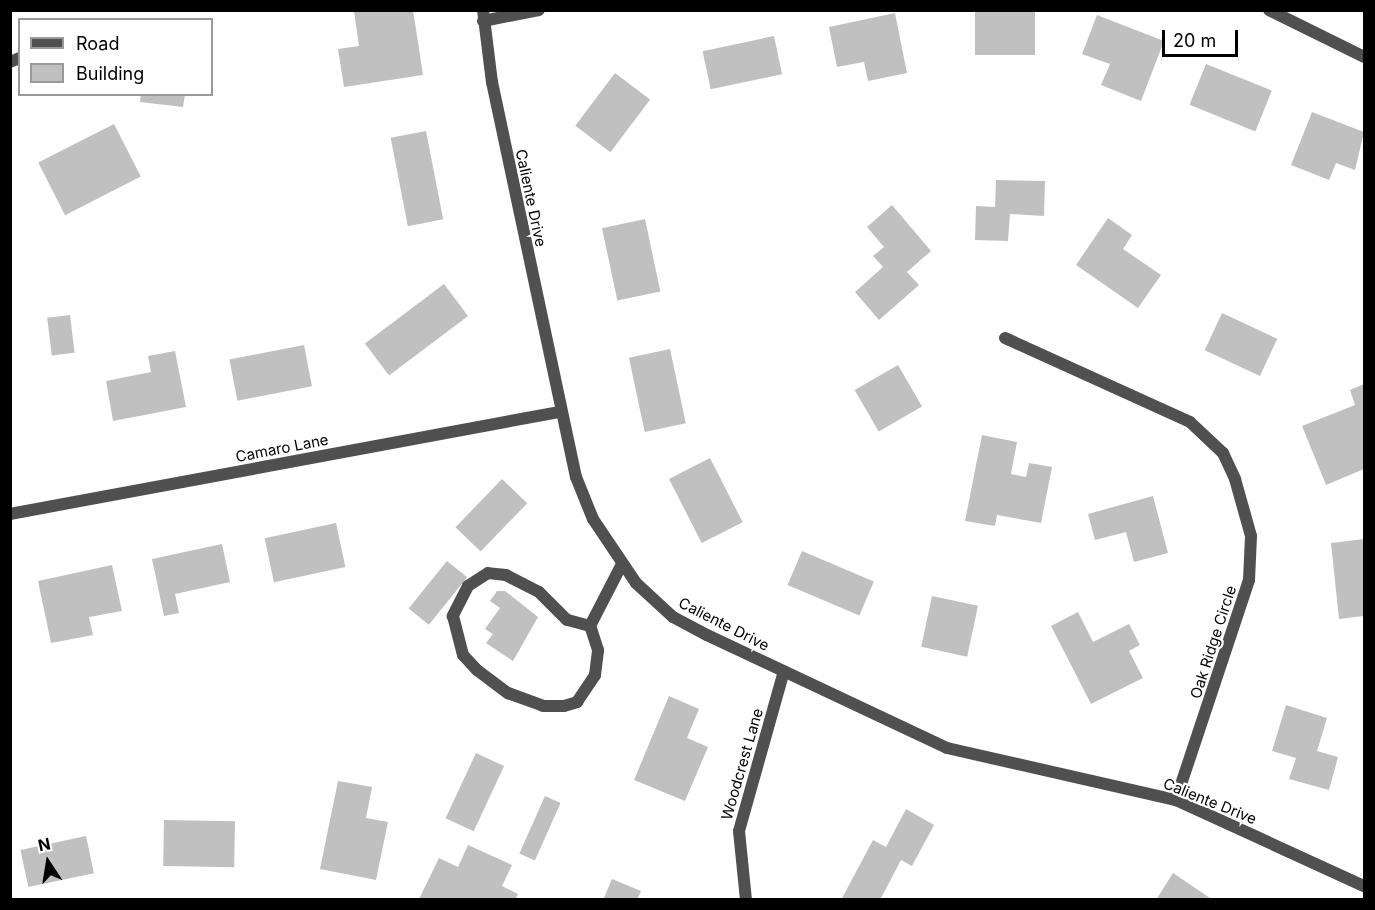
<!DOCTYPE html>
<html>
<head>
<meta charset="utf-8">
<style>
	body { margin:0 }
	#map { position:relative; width:1375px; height:910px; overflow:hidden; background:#fff; font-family:Inter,sans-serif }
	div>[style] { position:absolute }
	.building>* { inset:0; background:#c0c0c0; transform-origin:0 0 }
	.lane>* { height:12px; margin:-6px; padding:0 6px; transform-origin:6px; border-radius:6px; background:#505050 }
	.street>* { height:12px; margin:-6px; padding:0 6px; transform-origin:6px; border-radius:6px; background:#505050 }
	span { translate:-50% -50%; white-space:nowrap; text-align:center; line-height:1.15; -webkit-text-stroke:4.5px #fff; paint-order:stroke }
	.street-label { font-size:15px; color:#000 }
	.frame { position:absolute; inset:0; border:12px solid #000; pointer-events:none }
	.legend { position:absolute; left:18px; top:18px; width:195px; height:78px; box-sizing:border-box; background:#fff; border:2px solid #999; margin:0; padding:8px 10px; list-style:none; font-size:18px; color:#000 }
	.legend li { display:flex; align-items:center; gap:12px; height:30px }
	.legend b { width:30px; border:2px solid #999 }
	.north { position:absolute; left:18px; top:832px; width:60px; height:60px; -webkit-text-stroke:4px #fff; paint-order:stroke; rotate:348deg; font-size:16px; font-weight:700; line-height:24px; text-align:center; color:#000 }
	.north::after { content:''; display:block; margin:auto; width:21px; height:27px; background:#000; clip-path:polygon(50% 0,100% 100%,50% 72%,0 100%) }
	.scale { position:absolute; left:1162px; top:30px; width:76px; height:27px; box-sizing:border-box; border:3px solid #000; border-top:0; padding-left:8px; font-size:18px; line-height:21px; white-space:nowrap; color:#000; -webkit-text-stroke:4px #fff; paint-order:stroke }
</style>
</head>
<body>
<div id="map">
	<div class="building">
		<i style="clip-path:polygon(364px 10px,413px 10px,423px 75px,344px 87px,338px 49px,359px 46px,354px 12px)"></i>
		<i style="left:975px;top:10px;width:60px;height:45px"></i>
		<i style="clip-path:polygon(895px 13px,907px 73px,868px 81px,864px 62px,837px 67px,829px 27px)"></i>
		<i style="clip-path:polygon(1097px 15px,1164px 41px,1141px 101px,1101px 85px,1110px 64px,1082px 54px)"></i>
		<i style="left:774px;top:36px;width:39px;height:73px;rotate:78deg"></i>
		<i style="left:1206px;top:64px;width:71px;height:44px;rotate:22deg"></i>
		<i style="left:615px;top:73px;width:44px;height:66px;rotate:37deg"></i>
		<i style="clip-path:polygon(141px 94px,185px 94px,183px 107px,140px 102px)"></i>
		<i style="clip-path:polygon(1312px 112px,1364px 132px,1355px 170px,1336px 163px,1329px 180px,1291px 165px)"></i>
		<i style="left:114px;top:124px;width:59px;height:85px;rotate:63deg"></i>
		<i style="left:426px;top:131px;width:90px;height:36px;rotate:79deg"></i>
		<i style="clip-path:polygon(996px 180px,1045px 181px,1044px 216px,1010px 214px,1008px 241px,975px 240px,976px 206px,995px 207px)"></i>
		<i style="clip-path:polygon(892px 205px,931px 251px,907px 272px,919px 285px,879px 320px,855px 292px,883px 267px,873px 256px,884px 247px,867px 227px)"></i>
		<i style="clip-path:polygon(1108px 218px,1132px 235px,1123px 249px,1161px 275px,1138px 308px,1076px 265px)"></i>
		<i style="left:645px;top:219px;width:74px;height:44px;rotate:78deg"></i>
		<i style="left:444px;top:284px;width:40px;height:99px;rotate:53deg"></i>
		<i style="left:1222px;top:313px;width:61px;height:41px;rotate:25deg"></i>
		<i style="left:70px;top:315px;width:38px;height:23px;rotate:83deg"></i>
		<i style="left:304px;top:345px;width:42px;height:76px;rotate:79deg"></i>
		<i style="left:670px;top:349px;width:76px;height:42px;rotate:78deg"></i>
		<i style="clip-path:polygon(175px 351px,186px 407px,113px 421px,106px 381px,151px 372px,148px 356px)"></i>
		<i style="left:898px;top:365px;width:48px;height:50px;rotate:60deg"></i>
		<i style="clip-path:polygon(1364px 384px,1364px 469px,1326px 485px,1302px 426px,1355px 405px,1350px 390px)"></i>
		<i style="clip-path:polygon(982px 435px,1017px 442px,1011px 474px,1026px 477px,1029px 463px,1052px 467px,1041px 523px,997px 515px,995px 526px,965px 521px)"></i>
		<i style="left:710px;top:458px;width:72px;height:46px;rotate:63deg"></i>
		<i style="left:502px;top:479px;width:35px;height:67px;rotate:44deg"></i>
		<i style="clip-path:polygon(1153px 496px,1168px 553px,1134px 562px,1126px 532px,1095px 540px,1088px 514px)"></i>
		<i style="left:336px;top:523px;width:45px;height:73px;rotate:78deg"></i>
		<i style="clip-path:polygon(1364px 539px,1364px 616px,1339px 619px,1331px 543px)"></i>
		<i style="clip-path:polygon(222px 544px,230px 582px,175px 594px,179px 613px,164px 616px,152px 559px)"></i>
		<i style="left:802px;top:551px;width:78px;height:37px;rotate:23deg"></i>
		<i style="left:447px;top:561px;width:26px;height:61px;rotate:39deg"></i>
		<i style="clip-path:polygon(112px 565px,122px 611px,89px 617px,93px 635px,51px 643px,38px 581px)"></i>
		<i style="clip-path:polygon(497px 591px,505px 591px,538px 617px,513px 661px,486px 643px,493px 634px,485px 629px,500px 608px,490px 601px)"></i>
		<i style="left:932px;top:596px;width:47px;height:52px;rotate:12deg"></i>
		<i style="clip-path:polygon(1078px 612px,1093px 642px,1129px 624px,1140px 645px,1129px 651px,1143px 678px,1091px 704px,1051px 626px)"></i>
		<i style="clip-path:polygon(669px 696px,699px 709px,687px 738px,708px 747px,685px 801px,634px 780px)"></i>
		<i style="clip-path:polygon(1286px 705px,1327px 718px,1317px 751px,1338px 757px,1329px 790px,1289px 779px,1296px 758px,1272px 751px)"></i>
		<i style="left:476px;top:753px;width:31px;height:72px;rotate:25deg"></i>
		<i style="clip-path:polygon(338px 781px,372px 787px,366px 818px,388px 822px,376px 880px,320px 869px)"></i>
		<i style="left:545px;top:796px;width:17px;height:63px;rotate:24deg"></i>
		<i style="clip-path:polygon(906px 809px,934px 825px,912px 866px,901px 860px,880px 900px,841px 900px,873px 840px,886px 847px)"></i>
		<i style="left:164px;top:820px;width:71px;height:46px;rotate:1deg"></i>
		<i style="left:86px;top:836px;width:38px;height:67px;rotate:78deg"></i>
		<i style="clip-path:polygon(468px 845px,512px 865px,502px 886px,518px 894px,515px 900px,419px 899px,439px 858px,458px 867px)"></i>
		<i style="clip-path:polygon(1173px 873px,1213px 900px,1156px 900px)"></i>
		<i style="clip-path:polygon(612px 879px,641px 891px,637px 900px,603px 900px)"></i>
	</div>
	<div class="lane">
		<i style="left:590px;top:626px;width:24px;rotate:-165deg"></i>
		<i style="left:567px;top:620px;width:40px;rotate:-135deg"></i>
		<i style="left:539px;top:592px;width:37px;rotate:-153deg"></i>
		<i style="left:506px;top:575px;width:18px;rotate:-174deg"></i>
		<i style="left:488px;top:573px;width:24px;rotate:147deg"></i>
		<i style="left:468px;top:586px;width:34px;rotate:117deg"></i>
		<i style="left:453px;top:616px;width:40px;rotate:75.6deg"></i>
		<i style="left:463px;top:655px;width:21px;rotate:47deg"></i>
		<i style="left:477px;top:670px;width:39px;rotate:37deg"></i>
		<i style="left:508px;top:693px;width:37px;rotate:20deg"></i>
		<i style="left:543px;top:706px;width:21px"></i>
		<i style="left:564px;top:706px;width:14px;rotate:-17deg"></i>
		<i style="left:577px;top:702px;width:32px;rotate:-56deg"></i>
		<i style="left:595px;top:675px;width:25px;rotate:-83deg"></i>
		<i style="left:598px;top:650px;width:25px;rotate:-108deg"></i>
		<i style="left:590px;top:626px;width:70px;rotate:-62.7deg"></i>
		<i style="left:746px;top:900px;width:69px;rotate:-95.8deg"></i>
		<i style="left:739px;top:831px;width:166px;rotate:-74.3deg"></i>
	</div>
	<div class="street">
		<i style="left:483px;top:10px;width:73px;rotate:82.9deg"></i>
		<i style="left:492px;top:82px;width:404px;rotate:78deg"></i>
		<i style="left:576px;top:477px;width:45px;rotate:68deg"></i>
		<i style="left:593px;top:519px;width:77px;rotate:56.1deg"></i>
		<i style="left:636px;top:583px;width:50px;rotate:42.6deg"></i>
		<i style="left:673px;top:617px;width:38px;rotate:28deg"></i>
		<i style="left:707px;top:635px;width:265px;rotate:25.2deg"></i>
		<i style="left:947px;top:748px;width:235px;rotate:12.8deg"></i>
		<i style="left:1176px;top:800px;width:207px;rotate:24.6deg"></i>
		<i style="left:1269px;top:10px;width:106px;rotate:26.3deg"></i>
		<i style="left:483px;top:21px;width:57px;rotate:-11.1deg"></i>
		<i style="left:10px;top:62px;width:11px;rotate:-22deg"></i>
		<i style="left:1005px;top:338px;width:203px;rotate:24.4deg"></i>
		<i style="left:1190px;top:422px;width:45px;rotate:43.2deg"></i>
		<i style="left:1223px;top:453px;width:29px;rotate:65deg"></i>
		<i style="left:1235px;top:479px;width:59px;rotate:74.3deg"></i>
		<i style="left:1251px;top:536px;width:44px;rotate:92.6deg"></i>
		<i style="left:1249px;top:580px;width:232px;rotate:108.4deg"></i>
		<i style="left:10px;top:514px;width:558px;rotate:-10.53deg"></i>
	</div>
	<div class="street-label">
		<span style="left:531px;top:198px;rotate:78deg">Caliente Drive</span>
		<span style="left:282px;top:448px;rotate:-11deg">Camaro Lane</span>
		<span style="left:724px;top:624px;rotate:27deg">Caliente Drive</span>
		<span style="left:1213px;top:642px;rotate:-72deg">Oak Ridge Circle</span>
		<span style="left:742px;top:764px;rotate:-74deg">Woodcrest Lane</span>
		<span style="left:1210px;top:801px;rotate:22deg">Caliente Drive</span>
	</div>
	<div class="frame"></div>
	<ul class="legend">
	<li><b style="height:8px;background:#505050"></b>Road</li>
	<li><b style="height:16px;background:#c0c0c0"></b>Building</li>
	</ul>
	<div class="north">N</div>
	<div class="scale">20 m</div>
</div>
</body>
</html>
